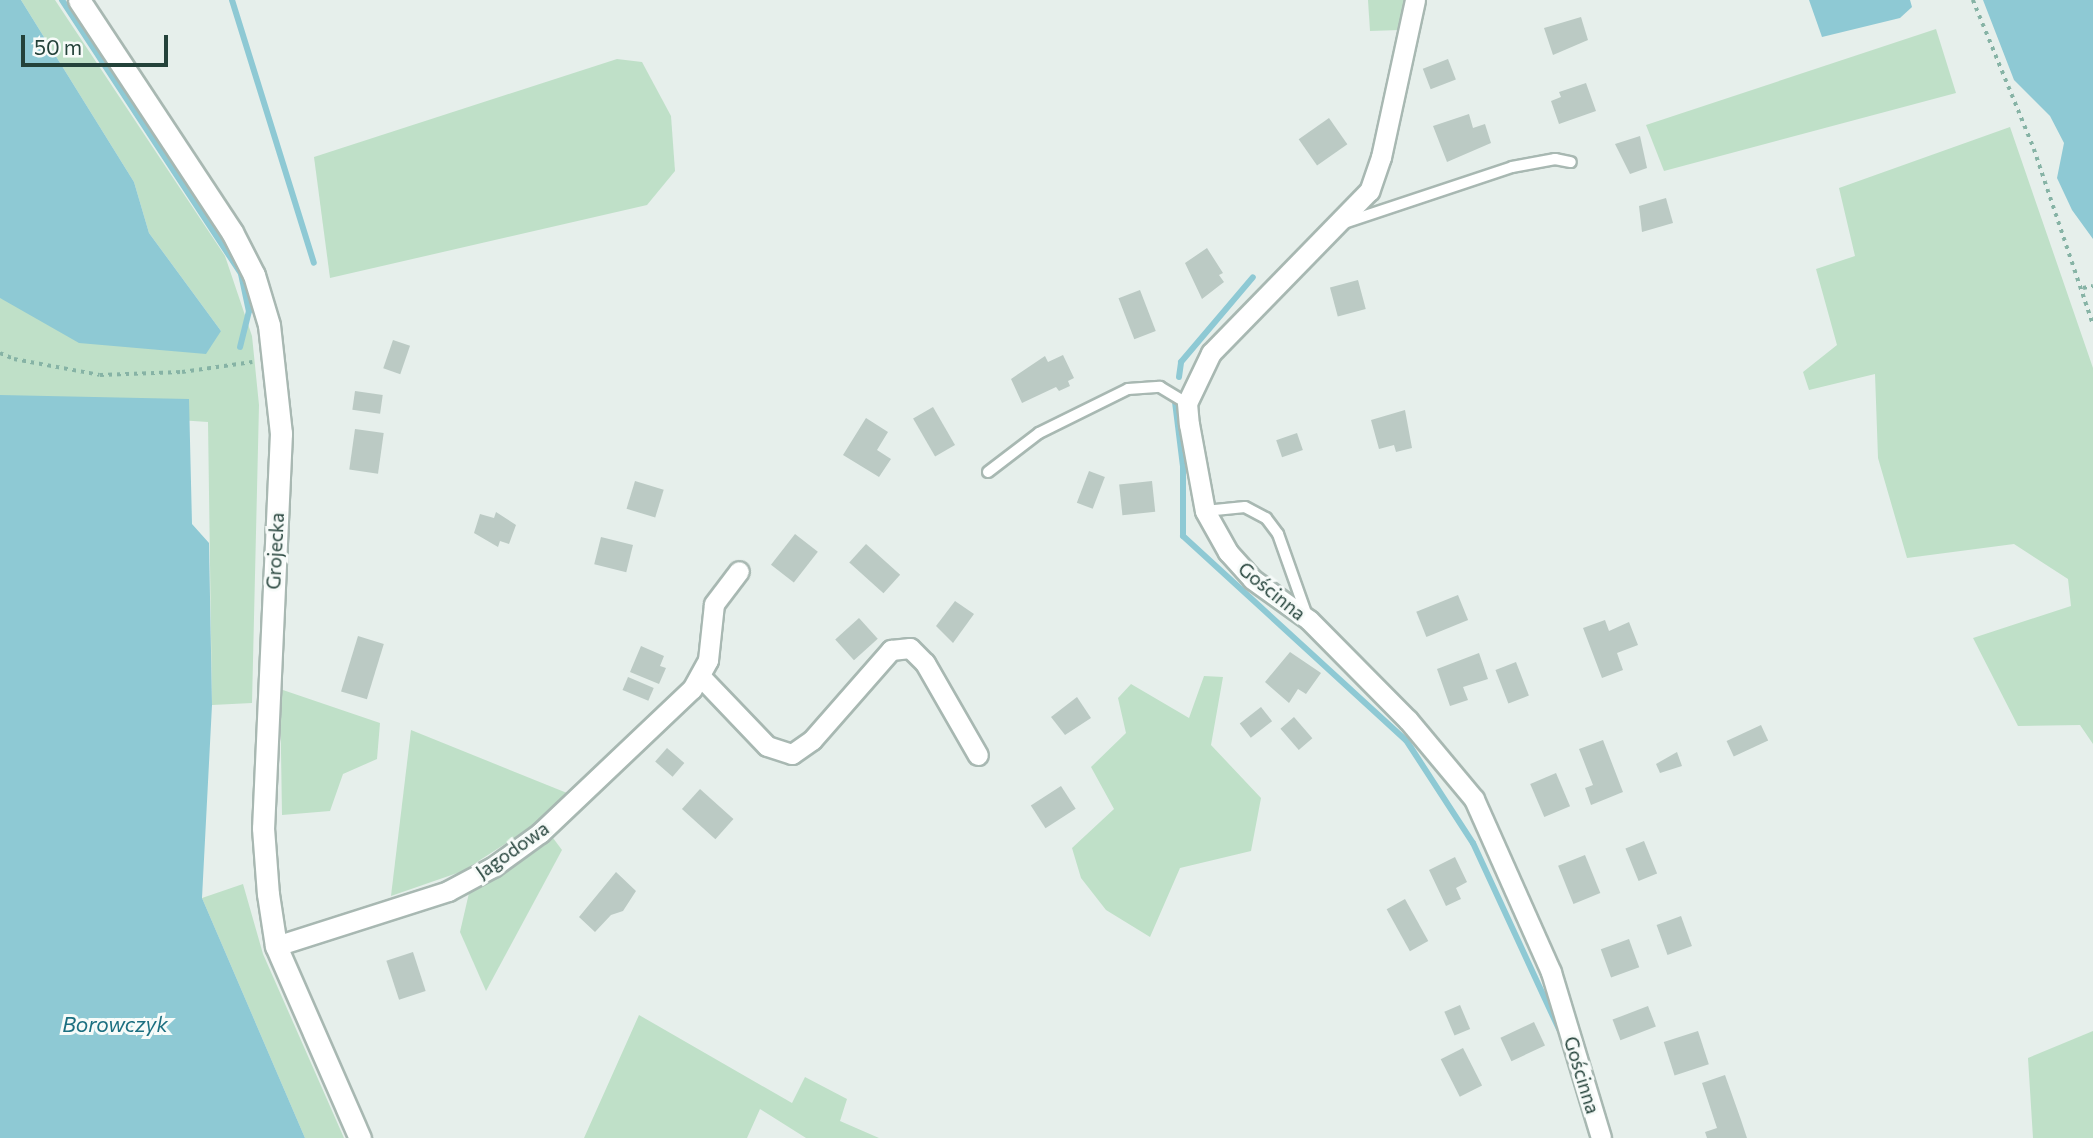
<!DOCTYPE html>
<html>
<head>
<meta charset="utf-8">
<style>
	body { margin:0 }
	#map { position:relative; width:2093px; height:1138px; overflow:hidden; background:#e6efeb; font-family:Commissioner,sans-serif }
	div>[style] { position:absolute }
	.green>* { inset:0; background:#bfe0c8 }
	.water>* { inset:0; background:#8ec9d4 }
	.stream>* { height:6px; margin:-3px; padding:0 3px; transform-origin:3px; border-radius:3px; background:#8ec9d4 }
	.building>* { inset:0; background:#bbcac4; transform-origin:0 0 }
	.path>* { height:3.5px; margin-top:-1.75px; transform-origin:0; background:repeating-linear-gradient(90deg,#86b3a5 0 3.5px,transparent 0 8.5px) }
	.roads { filter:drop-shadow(2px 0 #a8b8b2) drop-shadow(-2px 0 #a8b8b2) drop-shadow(0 2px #a8b8b2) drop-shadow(0 -2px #a8b8b2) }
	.service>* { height:10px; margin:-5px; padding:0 5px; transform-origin:5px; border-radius:5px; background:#fff }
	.minor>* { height:19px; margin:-9.5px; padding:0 9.5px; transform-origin:9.5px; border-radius:9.5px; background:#fff }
	.tertiary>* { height:21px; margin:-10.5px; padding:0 10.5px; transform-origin:10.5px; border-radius:10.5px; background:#fff }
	span { translate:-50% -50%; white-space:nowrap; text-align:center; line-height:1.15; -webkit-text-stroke:6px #f7fbf9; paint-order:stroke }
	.street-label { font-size:19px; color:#24423a }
	.water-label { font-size:21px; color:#1c6f80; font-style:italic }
	.scale { position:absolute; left:21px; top:35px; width:147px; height:32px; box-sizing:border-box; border:4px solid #24423a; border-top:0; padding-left:9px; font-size:21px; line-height:24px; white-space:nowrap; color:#24423a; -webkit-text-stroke:5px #f7fbf9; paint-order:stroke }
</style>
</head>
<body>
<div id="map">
	<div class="green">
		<i style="clip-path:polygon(21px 0,55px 0,225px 256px,252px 336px,259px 405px,252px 703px,212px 705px,208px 422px,0 408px,0 298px,221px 331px,149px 233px,134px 182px)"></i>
		<i style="clip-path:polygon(1368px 0,1406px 0,1400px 30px,1370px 31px)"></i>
		<i style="clip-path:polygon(1936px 29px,1956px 93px,1664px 171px,1646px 125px)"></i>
		<i style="clip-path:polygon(617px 59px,642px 62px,671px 116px,675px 171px,647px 205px,330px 278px,314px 157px)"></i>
		<i style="clip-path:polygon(2010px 127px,2093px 368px,2093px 744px,2080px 725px,2018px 726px,1973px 638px,2071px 606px,2068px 579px,2014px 544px,1907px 558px,1878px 458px,1875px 374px,1809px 390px,1803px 372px,1837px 345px,1816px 269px,1855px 256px,1839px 188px)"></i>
		<i style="clip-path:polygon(1204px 676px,1223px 677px,1211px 745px,1261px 798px,1251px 851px,1180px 868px,1150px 937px,1106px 910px,1081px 878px,1072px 848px,1114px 809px,1091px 767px,1126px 733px,1118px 698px,1131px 684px,1189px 718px)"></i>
		<i style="clip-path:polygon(280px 689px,380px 723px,377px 759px,343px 774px,330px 811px,282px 815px)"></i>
		<i style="clip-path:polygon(411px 730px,567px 793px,530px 828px,463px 871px,391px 896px)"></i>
		<i style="clip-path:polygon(553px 838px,562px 850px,486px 991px,460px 932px,469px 893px)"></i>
		<i style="clip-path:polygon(243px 884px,263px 954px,344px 1138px,305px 1138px,202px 898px)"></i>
		<i style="clip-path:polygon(639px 1015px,792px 1103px,805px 1077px,847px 1099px,840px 1121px,879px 1138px,806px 1138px,760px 1109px,747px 1138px,584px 1138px)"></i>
		<i style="clip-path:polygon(2093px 1031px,2093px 1138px,2033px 1138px,2028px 1058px)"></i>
	</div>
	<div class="water">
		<i style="clip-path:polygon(0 0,21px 0,134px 182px,149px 233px,221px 331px,206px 354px,79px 343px,0 298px)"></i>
		<i style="clip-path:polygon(1809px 0,1910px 0,1912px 7px,1900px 18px,1822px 37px)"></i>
		<i style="clip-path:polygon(1983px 0,2093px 0,2093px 239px,2072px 210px,2057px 178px,2064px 143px,2050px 116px,2014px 80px)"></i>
		<i style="clip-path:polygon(0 395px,189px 399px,192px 524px,209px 543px,212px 705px,202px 898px,305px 1138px,0 1138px)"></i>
	</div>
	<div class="stream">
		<i style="left:62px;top:0;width:327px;rotate:56.8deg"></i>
		<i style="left:241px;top:274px;width:38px;rotate:78deg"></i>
		<i style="left:249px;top:311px;width:37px;rotate:104deg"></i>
		<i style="left:232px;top:0;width:275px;rotate:72.7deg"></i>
		<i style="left:1179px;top:377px;width:15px;rotate:-82deg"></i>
		<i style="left:1181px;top:362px;width:111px;rotate:-49.7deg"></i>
		<i style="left:1175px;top:402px;width:64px;rotate:82.9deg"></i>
		<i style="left:1183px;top:466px;width:70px;rotate:90deg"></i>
		<i style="left:1183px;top:536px;width:302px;rotate:42.5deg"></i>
		<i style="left:1406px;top:740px;width:123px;rotate:57deg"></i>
		<i style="left:1473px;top:843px;width:205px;rotate:65.2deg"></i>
	</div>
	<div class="building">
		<i style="clip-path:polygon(1581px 17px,1588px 40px,1553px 55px,1544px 28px)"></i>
		<i style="left:1448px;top:59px;width:22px;height:27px;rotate:69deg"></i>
		<i style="clip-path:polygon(1586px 83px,1596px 111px,1559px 124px,1551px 101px,1561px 97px,1559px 92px)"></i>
		<i style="clip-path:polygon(1469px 114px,1473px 128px,1485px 124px,1491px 143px,1447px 162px,1433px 126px)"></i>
		<i style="left:1329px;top:118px;width:32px;height:37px;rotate:55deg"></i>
		<i style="clip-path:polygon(1640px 136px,1647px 168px,1630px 174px,1615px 144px)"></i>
		<i style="clip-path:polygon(1666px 198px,1673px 223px,1642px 232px,1639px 206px)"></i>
		<i style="clip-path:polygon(1207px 248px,1223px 273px,1219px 275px,1224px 282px,1202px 299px,1185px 263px)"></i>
		<i style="left:1358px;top:280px;width:30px;height:29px;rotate:75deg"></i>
		<i style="left:1140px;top:290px;width:44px;height:23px;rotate:69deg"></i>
		<i style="left:393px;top:340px;width:18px;height:30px;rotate:19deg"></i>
		<i style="clip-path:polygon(1063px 355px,1074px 378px,1068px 381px,1070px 386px,1059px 391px,1056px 387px,1022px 403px,1011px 379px,1045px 356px,1048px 362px)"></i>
		<i style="left:355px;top:391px;width:28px;height:19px;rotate:8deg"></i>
		<i style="left:933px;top:407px;width:44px;height:23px;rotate:60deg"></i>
		<i style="clip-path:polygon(1405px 410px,1412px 448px,1396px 452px,1394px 445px,1379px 449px,1371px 420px)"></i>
		<i style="clip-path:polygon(866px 418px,888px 432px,877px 450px,891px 459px,879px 477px,843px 455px)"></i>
		<i style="left:355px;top:429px;width:29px;height:41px;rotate:8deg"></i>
		<i style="left:1297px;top:433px;width:18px;height:22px;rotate:71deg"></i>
		<i style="left:1089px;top:471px;width:17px;height:34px;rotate:21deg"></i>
		<i style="left:635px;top:481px;width:30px;height:29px;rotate:17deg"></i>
		<i style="left:1152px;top:481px;width:31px;height:33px;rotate:84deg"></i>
		<i style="clip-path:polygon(496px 512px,516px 525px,509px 544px,500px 541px,498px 547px,474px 533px,480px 514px,494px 518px)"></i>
		<i style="left:795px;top:534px;width:29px;height:39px;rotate:38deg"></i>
		<i style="left:601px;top:537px;width:33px;height:28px;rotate:14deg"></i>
		<i style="left:866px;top:544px;width:46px;height:25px;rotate:42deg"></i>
		<i style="left:1458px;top:595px;width:27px;height:45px;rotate:68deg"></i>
		<i style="clip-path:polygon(955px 601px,974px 614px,953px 643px,936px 626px)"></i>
		<i style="left:859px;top:618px;width:28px;height:32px;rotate:48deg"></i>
		<i style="clip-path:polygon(1605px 620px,1609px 631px,1629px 622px,1638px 645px,1617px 653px,1623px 670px,1602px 678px,1583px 628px)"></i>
		<i style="left:358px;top:636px;width:27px;height:58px;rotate:17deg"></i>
		<i style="clip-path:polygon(641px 646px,664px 656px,660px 666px,666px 668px,659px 684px,630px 672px)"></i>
		<i style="clip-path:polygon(1290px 652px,1321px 673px,1306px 694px,1298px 689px,1289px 703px,1265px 682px)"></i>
		<i style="clip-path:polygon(1479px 653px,1488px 679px,1463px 687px,1468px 700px,1450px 706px,1437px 669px)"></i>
		<i style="left:1516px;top:662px;width:36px;height:22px;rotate:69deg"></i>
		<i style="left:628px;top:677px;width:28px;height:14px;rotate:23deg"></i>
		<i style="clip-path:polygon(1077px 697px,1091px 718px,1065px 735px,1051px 717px)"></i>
		<i style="left:1261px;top:707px;width:18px;height:27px;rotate:52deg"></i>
		<i style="left:1294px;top:717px;width:28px;height:18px;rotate:49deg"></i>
		<i style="left:1761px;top:725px;width:17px;height:38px;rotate:65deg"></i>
		<i style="clip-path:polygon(1603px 740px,1623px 792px,1591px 805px,1585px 788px,1593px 785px,1579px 749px)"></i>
		<i style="left:667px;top:748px;width:23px;height:18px;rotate:41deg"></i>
		<i style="clip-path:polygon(1677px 752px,1682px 766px,1660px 773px,1656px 764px)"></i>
		<i style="left:1556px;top:773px;width:36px;height:28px;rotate:67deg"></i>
		<i style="left:1061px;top:786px;width:27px;height:36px;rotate:57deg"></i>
		<i style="left:700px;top:789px;width:45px;height:27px;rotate:42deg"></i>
		<i style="left:1644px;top:841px;width:35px;height:20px;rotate:68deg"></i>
		<i style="left:1585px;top:855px;width:41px;height:29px;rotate:68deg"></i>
		<i style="clip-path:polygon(1455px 857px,1467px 882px,1456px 888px,1461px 899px,1446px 906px,1429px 870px)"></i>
		<i style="clip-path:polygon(616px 872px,636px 891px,623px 911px,611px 915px,595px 932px,579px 917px)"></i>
		<i style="left:1405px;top:899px;width:48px;height:21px;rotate:61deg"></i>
		<i style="left:1681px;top:916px;width:32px;height:26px;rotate:70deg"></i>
		<i style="left:1629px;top:939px;width:30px;height:30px;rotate:70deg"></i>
		<i style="left:413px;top:952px;width:41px;height:28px;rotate:72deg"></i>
		<i style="left:1460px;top:1005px;width:26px;height:17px;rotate:67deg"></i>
		<i style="left:1648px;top:1006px;width:22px;height:38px;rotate:69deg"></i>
		<i style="left:1534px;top:1022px;width:26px;height:37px;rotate:65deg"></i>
		<i style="left:1698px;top:1031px;width:35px;height:36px;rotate:72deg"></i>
		<i style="left:1463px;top:1048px;width:42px;height:25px;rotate:63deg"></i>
		<i style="clip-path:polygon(1725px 1075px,1741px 1120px,1747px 1138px,1707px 1138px,1705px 1132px,1717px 1128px,1702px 1083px)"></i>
	</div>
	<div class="path">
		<i style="left:1973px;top:0;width:161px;rotate:67.7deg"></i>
		<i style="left:2034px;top:149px;width:185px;rotate:71.4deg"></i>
		<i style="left:2083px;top:288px;width:10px;rotate:-11deg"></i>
		<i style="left:0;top:353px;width:15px;rotate:23deg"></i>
		<i style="left:14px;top:359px;width:87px;rotate:10.5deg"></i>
		<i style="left:100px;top:375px;width:82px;rotate:-2.1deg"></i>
		<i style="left:182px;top:372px;width:71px;rotate:-8.1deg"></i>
	</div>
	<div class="roads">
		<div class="service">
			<i style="left:1344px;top:223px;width:177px;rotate:-18.4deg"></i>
			<i style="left:1512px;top:167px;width:44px;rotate:-10.5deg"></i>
			<i style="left:1555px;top:159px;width:16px;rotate:11deg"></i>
			<i style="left:988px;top:472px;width:64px;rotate:-37.4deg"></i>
			<i style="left:1039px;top:433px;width:99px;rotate:-26.3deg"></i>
			<i style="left:1128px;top:389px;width:32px;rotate:-4deg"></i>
			<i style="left:1160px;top:387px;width:31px;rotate:31deg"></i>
			<i style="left:1205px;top:511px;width:40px;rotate:-5.7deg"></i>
			<i style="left:1245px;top:507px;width:24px;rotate:28deg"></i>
			<i style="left:1266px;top:518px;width:20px;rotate:53deg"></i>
			<i style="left:1278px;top:534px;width:84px;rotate:70.5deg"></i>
		</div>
		<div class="minor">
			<i style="left:1415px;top:0;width:161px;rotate:102.2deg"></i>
			<i style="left:1381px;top:157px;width:36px;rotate:109deg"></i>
			<i style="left:1369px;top:191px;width:226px;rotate:134.3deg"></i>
			<i style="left:1211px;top:353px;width:55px;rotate:115.6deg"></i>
			<i style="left:1187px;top:403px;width:21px;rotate:85deg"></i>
			<i style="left:1189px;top:424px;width:88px;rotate:79.6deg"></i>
			<i style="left:1205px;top:511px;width:47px;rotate:60.7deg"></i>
			<i style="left:1228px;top:552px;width:36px;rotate:48deg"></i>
			<i style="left:1252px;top:579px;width:70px;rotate:35.7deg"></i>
			<i style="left:1309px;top:620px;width:141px;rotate:45.3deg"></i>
			<i style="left:1408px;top:720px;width:103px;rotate:50.1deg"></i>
			<i style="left:1474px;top:799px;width:189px;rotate:66deg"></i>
			<i style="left:1551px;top:972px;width:173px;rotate:73.2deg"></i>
			<i style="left:701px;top:677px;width:95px;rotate:46.3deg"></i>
			<i style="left:767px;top:746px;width:26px;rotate:18deg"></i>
			<i style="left:792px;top:754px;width:24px;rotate:-35deg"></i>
			<i style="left:812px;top:740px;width:120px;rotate:-48.7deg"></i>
			<i style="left:891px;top:650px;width:19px;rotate:-6deg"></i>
			<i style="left:910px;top:648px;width:21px;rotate:45deg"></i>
			<i style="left:925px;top:663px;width:106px;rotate:60.1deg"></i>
			<i style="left:276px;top:946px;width:181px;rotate:-17.7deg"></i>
			<i style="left:448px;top:891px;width:51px;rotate:-28.1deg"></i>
			<i style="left:493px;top:867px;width:58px;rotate:-35.9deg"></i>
			<i style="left:540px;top:833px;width:209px;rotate:-43.5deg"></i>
			<i style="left:692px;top:689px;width:33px;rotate:-61deg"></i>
			<i style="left:708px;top:660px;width:56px;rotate:-83.9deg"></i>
			<i style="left:714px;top:604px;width:41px;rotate:-52.9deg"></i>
		</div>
		<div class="tertiary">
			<i style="left:79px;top:0;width:278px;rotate:56.6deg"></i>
			<i style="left:232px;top:232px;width:48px;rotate:62.9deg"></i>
			<i style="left:254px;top:275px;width:52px;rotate:73.3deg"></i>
			<i style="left:269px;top:325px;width:109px;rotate:83.7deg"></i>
			<i style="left:281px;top:433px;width:395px;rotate:92.6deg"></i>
			<i style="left:263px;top:828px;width:66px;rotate:85.7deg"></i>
			<i style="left:268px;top:894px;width:53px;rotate:81.3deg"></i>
			<i style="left:276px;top:946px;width:210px;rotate:66.4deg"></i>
		</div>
	</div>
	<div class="street-label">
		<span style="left:275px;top:551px;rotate:-87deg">Grojecka</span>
		<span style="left:1272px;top:591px;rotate:39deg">Gościnna</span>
		<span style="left:512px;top:850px;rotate:-35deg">Jagodowa</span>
		<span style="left:1582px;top:1075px;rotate:73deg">Gościnna</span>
	</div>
	<div class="water-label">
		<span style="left:115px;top:1024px">Borowczyk</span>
	</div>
	<div class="scale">50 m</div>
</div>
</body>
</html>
